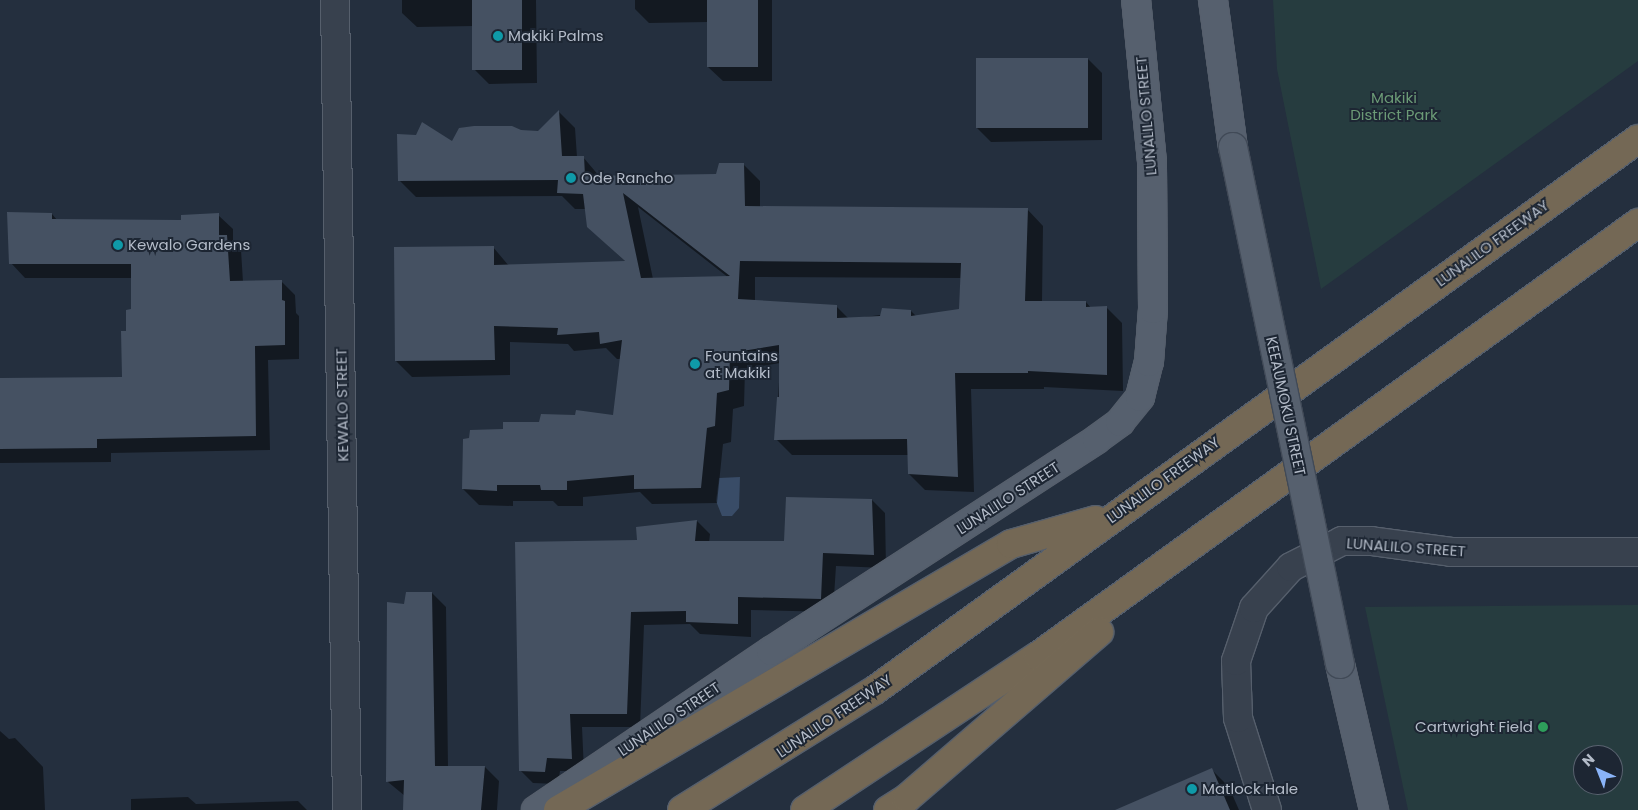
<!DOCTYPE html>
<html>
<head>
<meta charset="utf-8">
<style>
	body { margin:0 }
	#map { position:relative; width:1638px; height:810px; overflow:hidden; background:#242f3e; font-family:Poppins,sans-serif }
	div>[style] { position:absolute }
	.green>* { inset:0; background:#263c3f }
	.water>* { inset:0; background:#394c67 }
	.shadow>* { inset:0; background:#0007 }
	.building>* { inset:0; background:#455162; transform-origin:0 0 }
	.roads { filter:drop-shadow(1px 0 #565f6c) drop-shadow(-1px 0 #565f6c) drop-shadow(0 1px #565f6c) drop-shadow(0 -1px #565f6c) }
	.minor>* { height:28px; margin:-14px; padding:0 14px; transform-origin:14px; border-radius:14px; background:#38414e }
	.major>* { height:28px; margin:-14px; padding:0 14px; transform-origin:14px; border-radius:14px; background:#56606e }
	.highway>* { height:28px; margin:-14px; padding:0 14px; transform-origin:14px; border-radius:14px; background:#746855 }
	.bridges { filter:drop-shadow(1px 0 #414a57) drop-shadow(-1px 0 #414a57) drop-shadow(0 1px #414a57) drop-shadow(0 -1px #414a57) }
	.major-bridge>* { height:28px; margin:-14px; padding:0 14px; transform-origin:14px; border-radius:14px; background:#56606e }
	.dots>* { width:14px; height:14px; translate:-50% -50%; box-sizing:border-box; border:2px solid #1d2633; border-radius:50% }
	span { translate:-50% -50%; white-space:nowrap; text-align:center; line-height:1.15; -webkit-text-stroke:4px #1d2633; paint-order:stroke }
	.poi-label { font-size:15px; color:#b4bcc9 }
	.left { translate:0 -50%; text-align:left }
	.right { translate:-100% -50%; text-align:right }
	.park-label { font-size:15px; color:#6b9a76 }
	.street-label { font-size:15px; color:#b4bcc9 }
	.north { position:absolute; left:1573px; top:745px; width:50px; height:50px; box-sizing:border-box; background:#1d2633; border:1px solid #59626f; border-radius:50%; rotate:316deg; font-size:14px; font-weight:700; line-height:20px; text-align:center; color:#b4bcc9 }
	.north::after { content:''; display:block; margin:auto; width:18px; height:22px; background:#8ab4f8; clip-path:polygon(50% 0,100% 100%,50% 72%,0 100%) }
</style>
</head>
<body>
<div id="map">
	<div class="green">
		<i style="clip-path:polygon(1273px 0,1638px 0,1638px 61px,1321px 289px,1277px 69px)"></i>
		<i style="clip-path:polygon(evenodd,1638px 605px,1638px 810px,1408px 810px,1365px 607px,1638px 605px,1583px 755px,1613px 755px,1613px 785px,1583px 785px,1583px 755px)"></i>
	</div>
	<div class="water">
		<i style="clip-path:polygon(740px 477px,739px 508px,732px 516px,722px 516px,716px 501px,719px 478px)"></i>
	</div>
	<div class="shadow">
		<i style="clip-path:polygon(402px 0,536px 0,537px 83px,489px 84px,475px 70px,474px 26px,417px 27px,402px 13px)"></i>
		<i style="clip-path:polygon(635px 0,772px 0,772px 81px,723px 81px,708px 67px,708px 22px,649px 23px,635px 9px)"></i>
		<i style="clip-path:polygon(1088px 59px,1102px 73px,1102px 140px,991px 142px,977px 128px)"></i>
		<i style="clip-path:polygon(evenodd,559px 112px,575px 128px,577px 157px,583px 157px,600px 177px,718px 175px,743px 164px,760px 181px,760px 207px,1027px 209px,1043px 226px,1042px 302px,1086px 302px,1091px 308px,1106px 307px,1122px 323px,1123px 391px,1044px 387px,1044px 389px,971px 389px,974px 492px,925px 490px,909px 474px,908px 455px,792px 455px,776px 439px,780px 363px,745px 369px,744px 406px,733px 409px,731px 442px,723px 444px,717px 503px,652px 504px,640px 492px,583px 497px,583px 506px,558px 506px,553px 501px,513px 501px,513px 506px,479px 505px,463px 489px,505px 430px,614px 417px,621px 359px,617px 359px,606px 348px,574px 351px,568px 344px,510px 342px,510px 375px,412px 377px,396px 361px,493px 247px,509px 266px,626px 262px,588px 227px,586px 209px,575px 209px,562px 196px,416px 197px,399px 180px,453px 143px,521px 132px,538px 132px,559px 112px,638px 207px,729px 278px,653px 279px,638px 207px,559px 112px,755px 277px,961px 278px,960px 310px,916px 316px,911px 311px,849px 319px,836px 306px,755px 301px,755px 277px)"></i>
		<i style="clip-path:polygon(52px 214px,57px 220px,182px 221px,218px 215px,233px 229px,233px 242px,241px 250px,243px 282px,281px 281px,295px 295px,296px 313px,299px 316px,299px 359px,268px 360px,270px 450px,111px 453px,111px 462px,0 463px,0 379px,123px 378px,132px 310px,132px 278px,25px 278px,11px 263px)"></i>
		<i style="clip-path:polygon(872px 500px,885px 513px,886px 568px,836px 566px,833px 612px,751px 610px,751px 637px,700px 634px,690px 624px,644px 625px,640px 727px,582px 727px,584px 771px,560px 771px,558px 784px,533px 783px,520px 770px,638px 541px,638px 528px,697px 521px,710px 534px,709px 543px,785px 543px)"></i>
		<i style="clip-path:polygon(432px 593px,446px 607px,448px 767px,485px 767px,499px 781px,497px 810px,405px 810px,405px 796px,388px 782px,388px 604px,405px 606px)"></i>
		<i style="clip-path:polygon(0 731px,9px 739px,15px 738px,43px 767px,45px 810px,0 810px)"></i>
		<i style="clip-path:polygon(1211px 769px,1229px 787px,1239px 810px,1118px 810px)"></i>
		<i style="clip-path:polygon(188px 797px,196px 804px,298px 801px,307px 810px,131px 810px,131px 799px)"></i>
	</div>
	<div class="building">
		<i style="left:472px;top:0;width:50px;height:70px"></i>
		<i style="left:707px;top:0;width:51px;height:67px"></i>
		<i style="left:976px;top:58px;width:112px;height:70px"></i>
		<i style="clip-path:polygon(evenodd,559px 110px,562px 156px,584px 156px,585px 176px,716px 174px,719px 163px,744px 163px,745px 206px,1028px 208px,1025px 301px,1086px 301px,1086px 307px,1107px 306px,1107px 375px,1028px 371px,1028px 373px,955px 373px,958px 477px,908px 474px,907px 439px,774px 440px,777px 397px,779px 397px,779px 345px,730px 353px,729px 390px,717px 393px,715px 426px,707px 428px,701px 488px,634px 489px,634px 475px,567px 481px,567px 490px,541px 490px,540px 485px,497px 485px,497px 491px,462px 489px,463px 439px,469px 438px,470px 430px,503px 429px,503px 422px,539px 422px,541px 414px,575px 415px,576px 410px,613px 415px,622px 340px,600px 344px,599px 332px,557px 335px,558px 328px,494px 326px,495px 360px,395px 361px,394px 247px,494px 246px,494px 265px,625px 261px,587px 227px,583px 194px,557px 193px,558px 180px,398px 181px,397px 134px,416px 135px,422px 122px,452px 141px,459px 128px,474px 126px,512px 126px,521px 130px,538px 131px,559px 110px,623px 193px,730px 276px,641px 278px,623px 193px,559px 110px,740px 261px,961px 263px,959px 309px,911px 316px,911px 310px,882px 308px,880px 316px,837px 318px,837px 305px,738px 299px,740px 261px)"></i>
		<i style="clip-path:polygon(7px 212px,52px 213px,52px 219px,181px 220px,181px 215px,219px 213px,219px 235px,227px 235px,230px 281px,282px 280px,282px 300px,285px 301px,285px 345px,255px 346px,256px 436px,97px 439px,97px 448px,0 449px,0 378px,122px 377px,121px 331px,126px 331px,126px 310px,131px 309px,131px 264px,9px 264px)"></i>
		<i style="clip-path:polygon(786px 497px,872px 499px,874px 555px,823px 553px,821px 599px,738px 597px,738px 624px,686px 622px,686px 611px,631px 612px,627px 714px,570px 714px,572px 759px,547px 758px,545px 772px,519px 771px,515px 542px,637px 540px,636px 527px,697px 520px,695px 541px,784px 541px)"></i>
		<i style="clip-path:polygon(406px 592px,432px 592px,435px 766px,485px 766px,481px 810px,403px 810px,404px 780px,386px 782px,387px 602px,404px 604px)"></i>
		<i style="clip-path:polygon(1212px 768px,1230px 810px,1115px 810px)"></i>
	</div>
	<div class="roads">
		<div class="minor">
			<i style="left:335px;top:0;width:810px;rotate:89.15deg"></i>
			<i style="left:1267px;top:810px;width:96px;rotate:-107.5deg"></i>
			<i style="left:1238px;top:718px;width:57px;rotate:-92deg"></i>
			<i style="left:1236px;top:661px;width:56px;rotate:-71.2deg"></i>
			<i style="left:1254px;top:608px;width:55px;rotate:-47.9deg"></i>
			<i style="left:1291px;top:567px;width:57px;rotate:-27deg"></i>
			<i style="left:1342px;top:541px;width:29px"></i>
			<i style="left:1371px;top:541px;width:81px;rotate:7.8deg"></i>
			<i style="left:1451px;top:552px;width:187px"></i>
		</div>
		<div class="major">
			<i style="left:1213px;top:0;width:148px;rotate:82.3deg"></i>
			<i style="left:1340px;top:664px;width:150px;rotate:76.9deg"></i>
			<i style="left:536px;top:810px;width:284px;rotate:-34.1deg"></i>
			<i style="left:771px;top:651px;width:389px;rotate:-33deg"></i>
			<i style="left:1097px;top:439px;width:29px;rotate:-36deg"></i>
			<i style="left:1120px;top:422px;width:32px;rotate:-51deg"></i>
			<i style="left:1140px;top:397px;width:36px;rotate:-76deg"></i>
			<i style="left:1149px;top:362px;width:53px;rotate:-85.7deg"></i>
			<i style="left:1153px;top:309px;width:147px;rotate:-90.4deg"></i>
			<i style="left:1152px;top:162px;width:163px;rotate:-95.6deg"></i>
		</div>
		<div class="highway">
			<i style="left:558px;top:810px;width:525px;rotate:-30.42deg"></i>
			<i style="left:1011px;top:544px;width:88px;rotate:-15.8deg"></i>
			<i style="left:682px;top:810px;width:227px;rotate:-31.9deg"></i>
			<i style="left:875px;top:690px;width:941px;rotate:-35.83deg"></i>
			<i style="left:805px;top:810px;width:279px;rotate:-33.5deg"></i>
			<i style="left:1038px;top:656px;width:740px;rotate:-35.82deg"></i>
			<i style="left:888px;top:810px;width:22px;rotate:-32deg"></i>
			<i style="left:907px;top:798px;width:254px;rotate:-40.8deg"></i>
		</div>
	</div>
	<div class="bridges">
		<div class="major-bridge">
			<i style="left:1233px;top:147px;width:528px;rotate:78.31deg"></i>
		</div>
	</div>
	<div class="dots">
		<i style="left:498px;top:36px;background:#0f9aa8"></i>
		<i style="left:571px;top:178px;background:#0f9aa8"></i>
		<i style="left:118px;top:245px;background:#0f9aa8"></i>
		<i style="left:695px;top:364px;background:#0f9aa8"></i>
		<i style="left:1543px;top:727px;background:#2e9e5b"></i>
		<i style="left:1192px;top:789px;background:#0f9aa8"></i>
	</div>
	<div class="poi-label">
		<span class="left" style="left:508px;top:36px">Makiki Palms</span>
		<span class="left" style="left:581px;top:178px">Ode Rancho</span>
		<span class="left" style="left:128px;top:245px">Kewalo Gardens</span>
		<span class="left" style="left:705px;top:364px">Fountains<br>at Makiki</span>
		<span class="right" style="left:1533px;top:727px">Cartwright Field</span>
		<span class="left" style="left:1202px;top:789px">Matlock Hale</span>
	</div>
	<div class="park-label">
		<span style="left:1394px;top:106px">Makiki<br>District Park</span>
	</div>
	<div class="street-label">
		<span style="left:1146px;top:116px;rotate:-95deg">LUNALILO STREET</span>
		<span style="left:1492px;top:243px;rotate:-36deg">LUNALILO FREEWAY</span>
		<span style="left:342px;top:405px;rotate:-91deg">KEWALO STREET</span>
		<span style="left:1286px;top:406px;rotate:78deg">KEEAUMOKU STREET</span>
		<span style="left:1163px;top:480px;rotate:-36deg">LUNALILO FREEWAY</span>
		<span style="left:1008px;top:498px;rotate:-33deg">LUNALILO STREET</span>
		<span style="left:1406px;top:547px;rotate:4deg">LUNALILO STREET</span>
		<span style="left:834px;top:716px;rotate:-34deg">LUNALILO FREEWAY</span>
		<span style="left:669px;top:719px;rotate:-34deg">LUNALILO STREET</span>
	</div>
	<div class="north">N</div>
</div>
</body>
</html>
